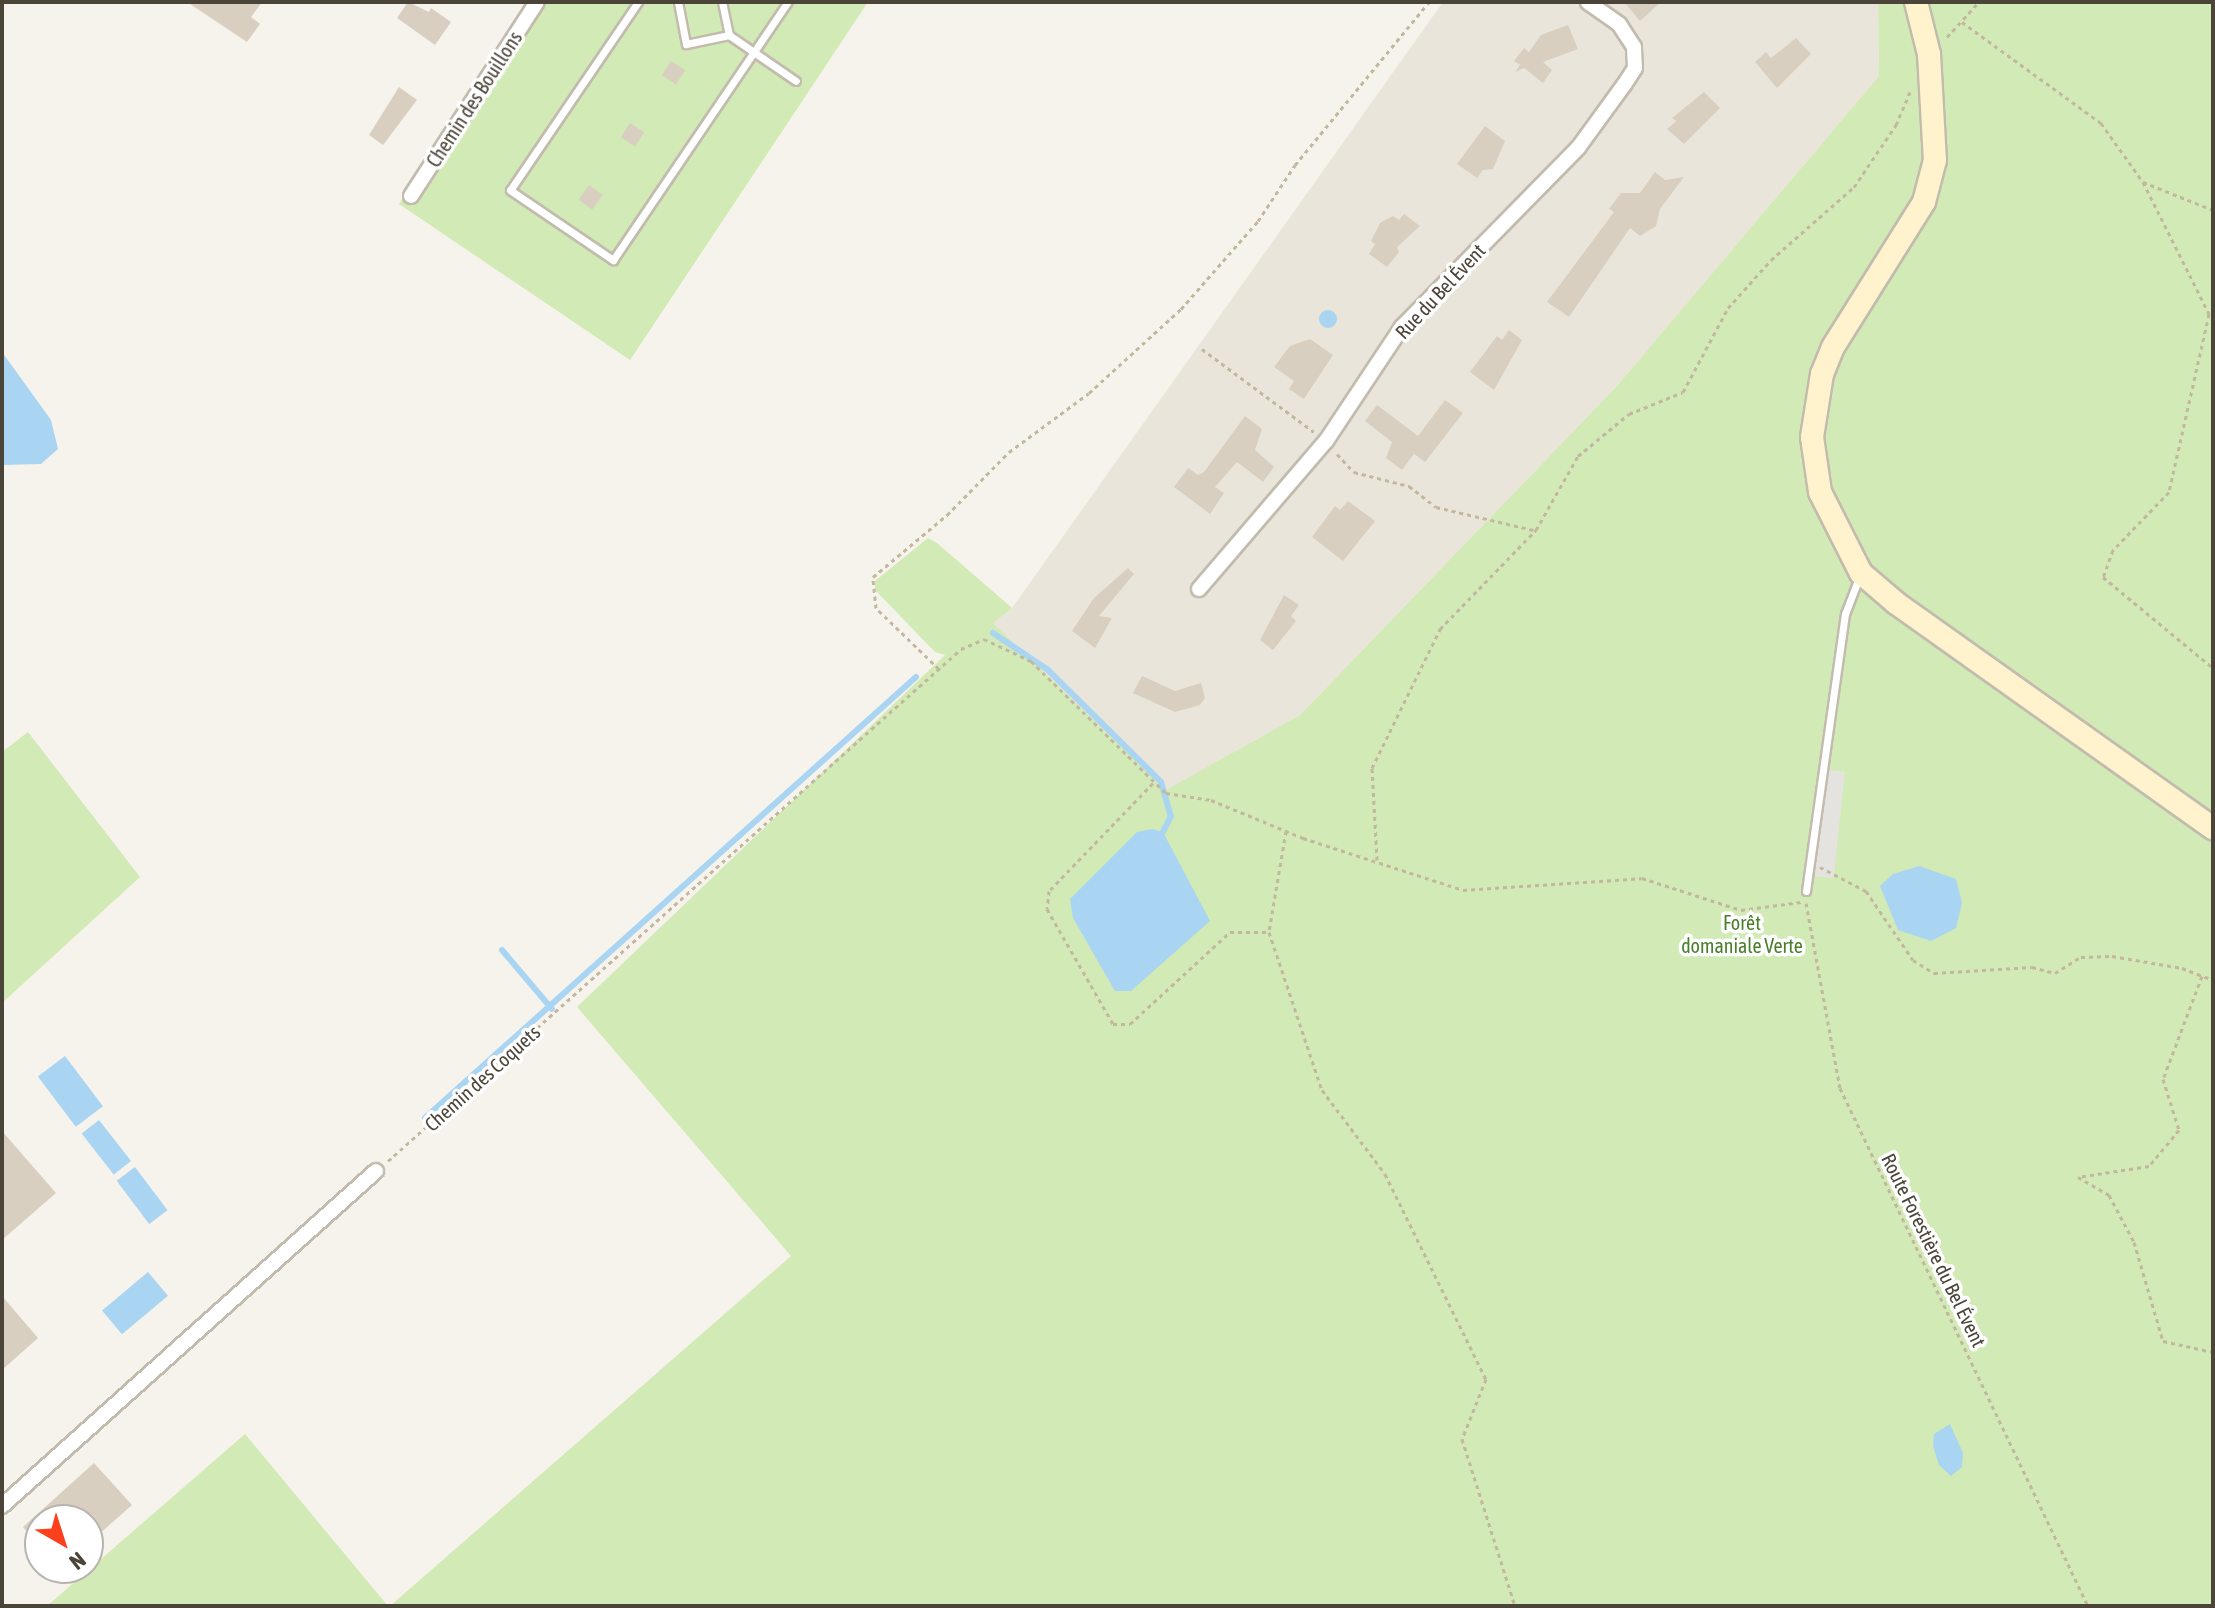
<!DOCTYPE html>
<html>
<head>
<meta charset="utf-8">
<style>
	body { margin:0 }
	#map { position:relative; width:2215px; height:1608px; overflow:hidden; background:#f6f3ec; font-family:"Asap Condensed",sans-serif }
	div>[style] { position:absolute }
	.residential>* { inset:0; background:#eae5da }
	.green>* { inset:0; background:#d2eab5 }
	.parking>* { inset:0; background:#e5e3e0; transform-origin:0 0 }
	.water>* { inset:0; background:#a9d4f2; transform-origin:0 0 }
	.round { border-radius:50% }
	.stream>* { height:6px; margin:-3px; padding:0 3px; transform-origin:3px; border-radius:3px; background:#a9d4f2 }
	.building>* { inset:0; background:#d8cfc1; transform-origin:0 0 }
	.path>* { height:3px; margin-top:-1.5px; transform-origin:0; background:repeating-linear-gradient(90deg,#c4b79f 0 4px,transparent 0 8px) }
	.roads { filter:drop-shadow(2px 0 #c2bbae) drop-shadow(-2px 0 #c2bbae) drop-shadow(0 2px #c2bbae) drop-shadow(0 -2px #c2bbae) }
	.lane>* { height:7px; margin:-3.5px; padding:0 3.5px; transform-origin:3.5px; border-radius:3.5px; background:#fff }
	.street>* { height:14px; margin:-7px; padding:0 7px; transform-origin:7px; border-radius:7px; background:#fff }
	.secondary>* { height:22px; margin:-11px; padding:0 11px; transform-origin:11px; border-radius:11px; background:#fff3cd }
	span { translate:-50% -50%; white-space:nowrap; text-align:center; line-height:1.15; -webkit-text-stroke:7px #fff; paint-order:stroke }
	.street-label { font-size:20px; color:#4b4439 }
	.park-label { font-size:20px; color:#4a7f2a }
	.frame { position:absolute; inset:0; border:4px solid #4b4439; pointer-events:none }
	.north { position:absolute; left:24px; top:1504px; width:80px; height:80px; box-sizing:border-box; background:#fff; border:2px solid #b7b4b0; border-radius:50%; rotate:141deg; font-size:22px; font-weight:700; line-height:32px; text-align:center; color:#4b4439 }
	.north::after { content:''; display:block; margin:auto; width:28px; height:36px; background:#fc3f1d; clip-path:polygon(50% 0,100% 100%,50% 72%,0 100%) }
</style>
</head>
<body>
<div id="map">
	<div class="residential">
		<i style="clip-path:polygon(1443px 2px,1878px 2px,1879px 76px,1616px 387px,1300px 715px,1165px 791px,992px 622px,1012px 608px)"></i>
	</div>
	<div class="green">
		<i style="clip-path:polygon(537px 2px,868px 2px,630px 360px,399px 204px)"></i>
		<i style="clip-path:polygon(1878px 2px,2213px 2px,2213px 1606px,390px 1606px,791px 1256px,577px 1007px,945px 655px,935px 652px,875px 590px,875px 581px,928px 538px,937px 543px,1012px 608px,993px 623px,1166px 790px,1300px 715px,1616px 387px,1879px 76px)"></i>
		<i style="clip-path:polygon(28px 732px,140px 877px,2px 1003px,2px 752px)"></i>
		<i style="clip-path:polygon(245px 1434px,388px 1606px,47px 1606px)"></i>
	</div>
	<div class="parking">
		<i style="left:1818px;top:769px;width:27px;height:107px;rotate:6deg"></i>
	</div>
	<div class="water">
		<i class="round" style="left:1319px;top:310px;width:18px;height:18px"></i>
		<i style="clip-path:polygon(2px 352px,51px 420px,58px 449px,41px 464px,2px 465px)"></i>
		<i style="clip-path:polygon(1152px 829px,1163px 832px,1210px 921px,1131px 991px,1115px 991px,1073px 918px,1070px 899px,1137px 832px)"></i>
		<i style="clip-path:polygon(1919px 866px,1956px 879px,1962px 903px,1956px 928px,1931px 941px,1898px 930px,1880px 886px,1893px 874px)"></i>
		<i style="left:65px;top:1056px;width:63px;height:34px;rotate:53deg"></i>
		<i style="left:99px;top:1120px;width:52px;height:22px;rotate:52deg"></i>
		<i style="left:135px;top:1167px;width:54px;height:23px;rotate:53deg"></i>
		<i style="left:148px;top:1272px;width:31px;height:60px;rotate:50deg"></i>
		<i style="clip-path:polygon(1950px 1424px,1963px 1453px,1962px 1467px,1951px 1476px,1939px 1465px,1933px 1446px,1934px 1434px)"></i>
	</div>
	<div class="stream">
		<i style="left:993px;top:633px;width:66px;rotate:33.9deg"></i>
		<i style="left:1048px;top:670px;width:159px;rotate:44.7deg"></i>
		<i style="left:1161px;top:782px;width:35px;rotate:74deg"></i>
		<i style="left:1171px;top:816px;width:18px;rotate:117deg"></i>
		<i style="left:502px;top:950px;width:77px;rotate:49.7deg"></i>
		<i style="left:425px;top:1118px;width:660px;rotate:-41.93deg"></i>
	</div>
	<div class="building">
		<i style="clip-path:polygon(187px 2px,262px 2px,251px 17px,260px 24px,247px 42px)"></i>
		<i style="clip-path:polygon(408px 2px,429px 12px,431px 8px,451px 22px,435px 45px,397px 18px)"></i>
		<i style="clip-path:polygon(1624px 2px,1661px 2px,1640px 21px)"></i>
		<i style="clip-path:polygon(1568px 25px,1578px 49px,1543px 62px,1552px 70px,1543px 83px,1524px 68px,1515px 72px,1520px 65px,1514px 61px,1524px 48px,1529px 52px,1541px 35px)"></i>
		<i style="clip-path:polygon(1796px 38px,1811px 54px,1777px 88px,1755px 62px,1766px 52px,1771px 58px)"></i>
		<i style="left:671px;top:61px;width:17px;height:17px;rotate:33deg"></i>
		<i style="clip-path:polygon(399px 87px,417px 100px,383px 145px,369px 135px)"></i>
		<i style="clip-path:polygon(1704px 92px,1720px 108px,1684px 144px,1667px 129px,1676px 121px,1672px 118px)"></i>
		<i style="left:630px;top:123px;width:17px;height:17px;rotate:33deg"></i>
		<i style="clip-path:polygon(1485px 126px,1505px 141px,1493px 169px,1483px 170px,1477px 178px,1457px 164px)"></i>
		<i style="clip-path:polygon(1655px 172px,1665px 180px,1684px 177px,1660px 209px,1656px 226px,1640px 236px,1630px 228px,1569px 317px,1547px 302px,1614px 212px,1609px 209px,1621px 193px,1640px 193px)"></i>
		<i style="left:589px;top:185px;width:17px;height:18px;rotate:36deg"></i>
		<i style="clip-path:polygon(1404px 214px,1420px 226px,1397px 247px,1399px 252px,1387px 267px,1369px 254px,1375px 244px,1371px 241px,1380px 223px,1393px 216px,1399px 220px)"></i>
		<i style="clip-path:polygon(1509px 330px,1522px 340px,1494px 390px,1470px 372px,1497px 336px,1502px 340px)"></i>
		<i style="clip-path:polygon(1310px 339px,1333px 355px,1304px 399px,1289px 389px,1294px 381px,1274px 367px,1290px 346px)"></i>
		<i style="clip-path:polygon(1445px 400px,1463px 413px,1425px 462px,1414px 454px,1402px 470px,1386px 458px,1392px 442px,1365px 421px,1377px 405px,1418px 436px)"></i>
		<i style="clip-path:polygon(1245px 416px,1262px 429px,1255px 450px,1274px 467px,1263px 482px,1237px 462px,1215px 487px,1224px 493px,1210px 514px,1174px 487px,1188px 468px,1198px 475px,1204px 472px)"></i>
		<i style="clip-path:polygon(1348px 501px,1375px 521px,1343px 561px,1312px 537px,1335px 506px,1340px 510px)"></i>
		<i style="clip-path:polygon(1128px 568px,1134px 574px,1099px 616px,1112px 618px,1095px 648px,1072px 631px,1094px 598px)"></i>
		<i style="clip-path:polygon(1284px 595px,1299px 605px,1291px 616px,1296px 621px,1273px 650px,1260px 640px)"></i>
		<i style="clip-path:polygon(1142px 676px,1175px 691px,1201px 683px,1205px 698px,1200px 705px,1175px 712px,1133px 693px)"></i>
		<i style="clip-path:polygon(2px 1131px,56px 1193px,2px 1240px)"></i>
		<i style="clip-path:polygon(2px 1296px,38px 1338px,2px 1370px)"></i>
		<i style="clip-path:polygon(94px 1463px,132px 1505px,88px 1544px,88px 1520px,40px 1520px,40px 1547px,23px 1527px)"></i>
	</div>
	<div class="path">
		<i style="left:1962px;top:22px;width:172px;rotate:36deg"></i>
		<i style="left:2101px;top:123px;width:72px;rotate:54.6deg"></i>
		<i style="left:2143px;top:182px;width:148px;rotate:63.4deg"></i>
		<i style="left:2209px;top:314px;width:182px;rotate:102.7deg"></i>
		<i style="left:2169px;top:492px;width:81px;rotate:134deg"></i>
		<i style="left:2113px;top:550px;width:29px;rotate:110deg"></i>
		<i style="left:2103px;top:577px;width:143px;rotate:39.6deg"></i>
		<i style="left:1947px;top:37px;width:47px;rotate:-47.6deg"></i>
		<i style="left:2143px;top:182px;width:75px;rotate:21.8deg"></i>
		<i style="left:1202px;top:349px;width:139px;rotate:36.5deg"></i>
		<i style="left:1337px;top:454px;width:25px;rotate:47deg"></i>
		<i style="left:1354px;top:472px;width:57px;rotate:14.3deg"></i>
		<i style="left:1409px;top:486px;width:34px;rotate:38deg"></i>
		<i style="left:1436px;top:507px;width:100px;rotate:13.3deg"></i>
		<i style="left:939px;top:669px;width:88px;rotate:-135.9deg"></i>
		<i style="left:876px;top:608px;width:31px;rotate:-96deg"></i>
		<i style="left:873px;top:577px;width:97px;rotate:-40deg"></i>
		<i style="left:947px;top:515px;width:88px;rotate:-45.5deg"></i>
		<i style="left:1009px;top:452px;width:99px;rotate:-36.4deg"></i>
		<i style="left:1089px;top:393px;width:125px;rotate:-42.4deg"></i>
		<i style="left:1181px;top:309px;width:117px;rotate:-48.8deg"></i>
		<i style="left:1258px;top:221px;width:67px;rotate:-56.5deg"></i>
		<i style="left:1295px;top:165px;width:211px;rotate:-50.6deg"></i>
		<i style="left:1153px;top:783px;width:150px;rotate:133.9deg"></i>
		<i style="left:1049px;top:891px;width:18px;rotate:96deg"></i>
		<i style="left:1047px;top:909px;width:133px;rotate:60.1deg"></i>
		<i style="left:1113px;top:1024px;width:17px"></i>
		<i style="left:1130px;top:1024px;width:136px;rotate:-42.6deg"></i>
		<i style="left:1230px;top:932px;width:39px"></i>
		<i style="left:1286px;top:831px;width:102px;rotate:99.6deg"></i>
		<i style="left:1269px;top:932px;width:167px;rotate:71.5deg"></i>
		<i style="left:1322px;top:1090px;width:105px;rotate:53.1deg"></i>
		<i style="left:1385px;top:1174px;width:229px;rotate:63.8deg"></i>
		<i style="left:1486px;top:1379px;width:65px;rotate:111.8deg"></i>
		<i style="left:1462px;top:1439px;width:175px;rotate:72.4deg"></i>
		<i style="left:1377px;top:860px;width:92px;rotate:-93.1deg"></i>
		<i style="left:1372px;top:768px;width:155px;rotate:-63.9deg"></i>
		<i style="left:1440px;top:629px;width:138px;rotate:-45.9deg"></i>
		<i style="left:1536px;top:530px;width:85px;rotate:-60.4deg"></i>
		<i style="left:1578px;top:456px;width:66px;rotate:-39.5deg"></i>
		<i style="left:1629px;top:414px;width:58px;rotate:-22.2deg"></i>
		<i style="left:1683px;top:392px;width:95px;rotate:-61.8deg"></i>
		<i style="left:1728px;top:308px;width:64px;rotate:-48.1deg"></i>
		<i style="left:1771px;top:260px;width:111px;rotate:-41.3deg"></i>
		<i style="left:1854px;top:187px;width:75px;rotate:-55.9deg"></i>
		<i style="left:1896px;top:125px;width:36px;rotate:-67deg"></i>
		<i style="left:1820px;top:867px;width:52px;rotate:27.6deg"></i>
		<i style="left:1866px;top:891px;width:83px;rotate:55.7deg"></i>
		<i style="left:1913px;top:960px;width:25px;rotate:32deg"></i>
		<i style="left:1934px;top:973px;width:98px;rotate:-3.5deg"></i>
		<i style="left:2032px;top:967px;width:24px;rotate:15deg"></i>
		<i style="left:2055px;top:973px;width:31px;rotate:-32deg"></i>
		<i style="left:2081px;top:957px;width:31px;rotate:-2deg"></i>
		<i style="left:2112px;top:956px;width:71px;rotate:9.7deg"></i>
		<i style="left:2182px;top:968px;width:33px;rotate:21deg"></i>
		<i style="left:1806px;top:903px;width:188px;rotate:79.6deg"></i>
		<i style="left:1840px;top:1088px;width:574px;rotate:64.42deg"></i>
		<i style="left:2202px;top:976px;width:110px;rotate:110.7deg"></i>
		<i style="left:2163px;top:1079px;width:53px;rotate:72.6deg"></i>
		<i style="left:2179px;top:1130px;width:47px;rotate:129.8deg"></i>
		<i style="left:2149px;top:1166px;width:72px;rotate:171.2deg"></i>
		<i style="left:2078px;top:1177px;width:36px;rotate:30deg"></i>
		<i style="left:2109px;top:1195px;width:53px;rotate:62deg"></i>
		<i style="left:2134px;top:1242px;width:103px;rotate:73.7deg"></i>
		<i style="left:2163px;top:1341px;width:51px;rotate:12.4deg"></i>
		<i style="left:388px;top:1161px;width:768px;rotate:-41.78deg"></i>
		<i style="left:961px;top:649px;width:25px;rotate:-23deg"></i>
		<i style="left:984px;top:639px;width:52px;rotate:25.1deg"></i>
		<i style="left:1031px;top:661px;width:189px;rotate:44.4deg"></i>
		<i style="left:1166px;top:793px;width:46px;rotate:8.8deg"></i>
		<i style="left:1211px;top:800px;width:100px;rotate:22.4deg"></i>
		<i style="left:1303px;top:838px;width:168px;rotate:18deg"></i>
		<i style="left:1463px;top:890px;width:179px;rotate:-3.8deg"></i>
		<i style="left:1642px;top:878px;width:104px;rotate:17.9deg"></i>
		<i style="left:1741px;top:910px;width:61px;rotate:-7.6deg"></i>
	</div>
	<div class="roads">
		<div class="lane">
			<i style="left:638px;top:2px;width:227px;rotate:124.2deg"></i>
			<i style="left:510px;top:190px;width:125px;rotate:34.2deg"></i>
			<i style="left:613px;top:260px;width:312px;rotate:-55.9deg"></i>
			<i style="left:678px;top:2px;width:43px;rotate:79.2deg"></i>
			<i style="left:686px;top:44px;width:44px;rotate:-11.8deg"></i>
			<i style="left:722px;top:2px;width:34px;rotate:78deg"></i>
			<i style="left:729px;top:35px;width:81px;rotate:34.5deg"></i>
			<i style="left:1806px;top:891px;width:280px;rotate:-82deg"></i>
			<i style="left:1845px;top:614px;width:42px;rotate:-69deg"></i>
		</div>
		<div class="street">
			<i style="left:411px;top:196px;width:231px;rotate:-57deg"></i>
			<i style="left:1199px;top:589px;width:195px;rotate:-49.4deg"></i>
			<i style="left:1326px;top:441px;width:137px;rotate:-56.3deg"></i>
			<i style="left:1402px;top:327px;width:251px;rotate:-45.5deg"></i>
			<i style="left:1578px;top:148px;width:78px;rotate:-53.9deg"></i>
			<i style="left:1624px;top:85px;width:20px;rotate:-57deg"></i>
			<i style="left:1635px;top:68px;width:21px;rotate:-93deg"></i>
			<i style="left:1634px;top:47px;width:27px;rotate:-123deg"></i>
			<i style="left:1619px;top:24px;width:38px;rotate:-145deg"></i>
			<i style="left:2px;top:1506px;width:502px;rotate:-41.85deg"></i>
		</div>
		<div class="secondary">
			<i style="left:1916px;top:2px;width:54px;rotate:76deg"></i>
			<i style="left:1929px;top:54px;width:106px;rotate:86.8deg"></i>
			<i style="left:1935px;top:160px;width:43px;rotate:104.7deg"></i>
			<i style="left:1924px;top:202px;width:171px;rotate:122.1deg"></i>
			<i style="left:1833px;top:347px;width:29px;rotate:112deg"></i>
			<i style="left:1822px;top:374px;width:64px;rotate:99deg"></i>
			<i style="left:1812px;top:437px;width:56px;rotate:81.7deg"></i>
			<i style="left:1820px;top:492px;width:91px;rotate:63.2deg"></i>
			<i style="left:1861px;top:573px;width:46px;rotate:40.6deg"></i>
			<i style="left:1896px;top:603px;width:389px;rotate:35.4deg"></i>
		</div>
	</div>
	<div class="street-label">
		<span style="left:474px;top:99px;rotate:-57deg">Chemin des Bouillons</span>
		<span style="left:1440px;top:291px;rotate:-47deg">Rue du Bel Évent</span>
		<span style="left:482px;top:1078px;rotate:-42deg">Chemin des Coquets</span>
		<span style="left:1934px;top:1250px;rotate:64deg">Route Forestière du Bel Évent</span>
	</div>
	<div class="park-label">
		<span style="left:1742px;top:934px">Forêt<br>domaniale Verte</span>
	</div>
	<div class="frame"></div>
	<div class="north">N</div>
</div>
</body>
</html>
